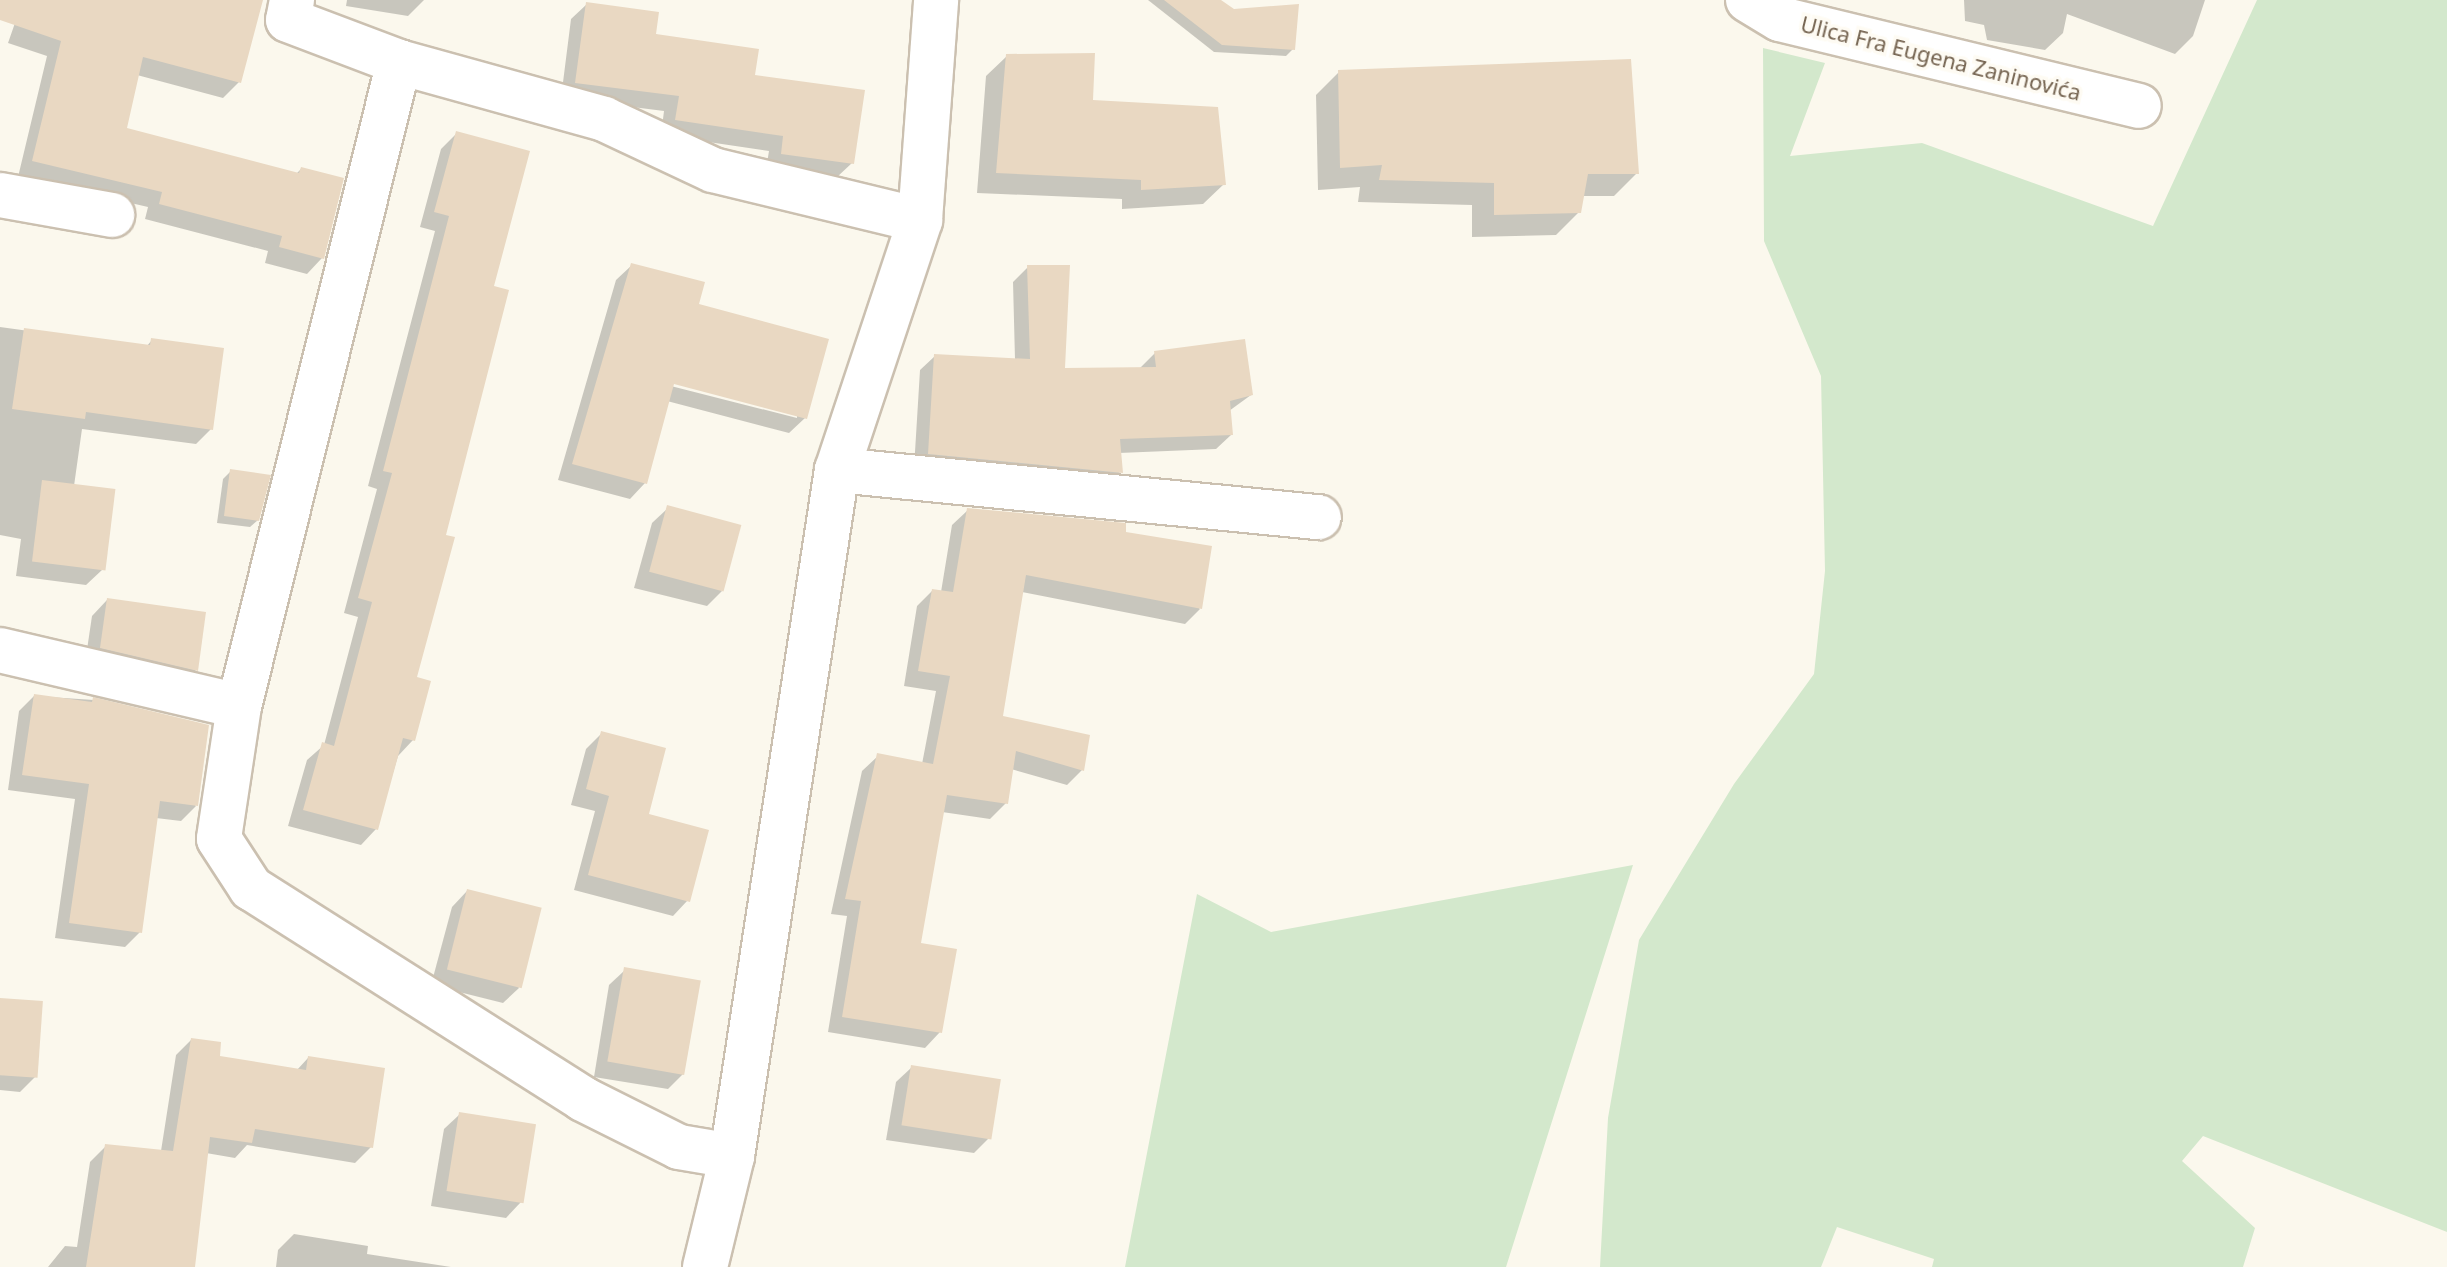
<!DOCTYPE html>
<html>
<head>
<meta charset="utf-8">
<style>
	body { margin:0 }
	#map { position:relative; width:2447px; height:1267px; overflow:hidden; background:#fbf8ed; font-family:"Noto Sans",sans-serif }
	div>[style] { position:absolute }
	.green>* { inset:0; background:#d3e8cc }
	.shadow>* { inset:0; background:#0003 }
	.building>* { inset:0; background:#e9d8c2; transform-origin:0 0 }
	.roads { filter:drop-shadow(2px 0 #cbc0b0) drop-shadow(-2px 0 #cbc0b0) drop-shadow(0 2px #cbc0b0) drop-shadow(0 -2px #cbc0b0) }
	.minor>* { height:44px; margin:-22px; padding:0 22px; transform-origin:22px; border-radius:22px; background:#fff }
	span { translate:-50% -50%; white-space:nowrap; text-align:center; line-height:1.15; -webkit-text-stroke:7px #fefbf3; paint-order:stroke }
	.street-label { font-size:22px; color:#756451 }
</style>
</head>
<body>
<div id="map">
	<div class="green">
		<i style="clip-path:polygon(2257px 0,2447px 0,2447px 1232px,2203px 1136px,2182px 1161px,2255px 1228px,2243px 1267px,1932px 1267px,1934px 1259px,1837px 1227px,1821px 1267px,1600px 1267px,1608px 1118px,1639px 940px,1734px 784px,1814px 674px,1825px 571px,1821px 376px,1764px 241px,1763px 48px,1825px 63px,1790px 156px,1922px 143px,2153px 226px)"></i>
		<i style="clip-path:polygon(1633px 865px,1506px 1267px,1125px 1267px,1197px 894px,1271px 932px)"></i>
	</div>
	<div class="shadow">
		<i style="clip-path:polygon(23px 0,261px 0,239px 82px,223px 98px,137px 75px,124px 129px,296px 174px,301px 169px,322px 258px,307px 274px,265px 263px,268px 251px,145px 219px,148px 207px,18px 177px,47px 56px,8px 43px)"></i>
		<i style="clip-path:polygon(347px 0,424px 0,408px 16px,346px 6px)"></i>
		<i style="clip-path:polygon(1148px 0,1217px 0,1293px 49px,1286px 56px,1214px 52px)"></i>
		<i style="clip-path:polygon(1964px 0,2205px 0,2193px 36px,2175px 54px,2067px 14px,2063px 33px,2045px 50px,1987px 40px,1984px 25px,1965px 21px)"></i>
		<i style="clip-path:polygon(587px 4px,753px 77px,852px 163px,836px 178px,766px 169px,769px 151px,661px 135px,664px 111px,561px 98px,571px 19px)"></i>
		<i style="clip-path:polygon(1007px 56px,1091px 102px,1224px 184px,1203px 204px,1122px 209px,1122px 199px,977px 193px,986px 76px)"></i>
		<i style="clip-path:polygon(1339px 72px,1637px 173px,1614px 196px,1582px 196px,1579px 212px,1556px 235px,1472px 237px,1472px 205px,1358px 202px,1360px 187px,1318px 190px,1316px 95px)"></i>
		<i style="clip-path:polygon(456px 134px,491px 287px,415px 679px,413px 740px,398px 756px,376px 829px,361px 845px,288px 826px,307px 760px,324px 745px,358px 617px,344px 613px,377px 489px,368px 486px,435px 231px,420px 227px,441px 149px)"></i>
		<i style="clip-path:polygon(evenodd,632px 265px,697px 306px,805px 418px,789px 433px,667px 401px,645px 483px,630px 499px,558px 480px,616px 280px,632px 265px,664px 380px,797px 414px,797px 418px,663px 384px,664px 380px)"></i>
		<i style="clip-path:polygon(1028px 267px,1063px 370px,1140px 368px,1155px 353px,1251px 395px,1229px 411px,1231px 435px,1216px 449px,1119px 453px,1120px 472px,1106px 487px,914px 468px,920px 370px,935px 356px,1015px 360px,1013px 282px)"></i>
		<i style="clip-path:polygon(0 327px,146px 347px,152px 340px,211px 429px,196px 444px,82px 429px,74px 486px,102px 570px,86px 585px,16px 576px,21px 539px,0 535px)"></i>
		<i style="clip-path:polygon(231px 471px,258px 520px,250px 527px,217px 523px,223px 479px)"></i>
		<i style="clip-path:polygon(668px 508px,722px 591px,707px 606px,634px 588px,652px 523px)"></i>
		<i style="clip-path:polygon(968px 510px,1125px 534px,1200px 609px,1185px 624px,1022px 592px,1001px 717px,1082px 770px,1067px 785px,1011px 769px,1006px 803px,990px 819px,942px 812px,918px 944px,940px 1032px,925px 1048px,828px 1032px,847px 916px,831px 914px,862px 771px,878px 756px,922px 764px,936px 691px,904px 686px,917px 606px,932px 591px,941px 592px,952px 525px)"></i>
		<i style="clip-path:polygon(107px 600px,196px 670px,180px 685px,85px 663px,92px 616px)"></i>
		<i style="clip-path:polygon(34px 696px,94px 700px,196px 806px,181px 821px,156px 818px,140px 932px,125px 947px,55px 938px,75px 799px,8px 790px,19px 711px)"></i>
		<i style="clip-path:polygon(602px 733px,688px 900px,673px 916px,574px 890px,595px 811px,571px 805px,586px 749px)"></i>
		<i style="clip-path:polygon(467px 891px,519px 988px,503px 1003px,431px 985px,452px 907px)"></i>
		<i style="clip-path:polygon(625px 970px,684px 1073px,668px 1089px,594px 1077px,609px 985px)"></i>
		<i style="clip-path:polygon(0 1000px,36px 1076px,20px 1092px,0 1090px)"></i>
		<i style="clip-path:polygon(191px 1040px,217px 1058px,296px 1071px,308px 1058px,371px 1147px,355px 1163px,247px 1145px,235px 1158px,206px 1153px,193px 1267px,48px 1267px,65px 1246px,77px 1247px,90px 1162px,106px 1146px,161px 1151px,176px 1055px)"></i>
		<i style="clip-path:polygon(912px 1067px,989px 1138px,974px 1153px,886px 1140px,896px 1082px)"></i>
		<i style="clip-path:polygon(460px 1114px,521px 1202px,506px 1218px,431px 1206px,444px 1129px)"></i>
		<i style="clip-path:polygon(294px 1234px,368px 1246px,367px 1254px,451px 1267px,276px 1267px,278px 1250px)"></i>
	</div>
	<div class="building">
		<i style="clip-path:polygon(0 0,263px 0,241px 83px,143px 57px,127px 128px,299px 173px,301px 167px,344px 178px,324px 259px,279px 247px,282px 236px,159px 204px,162px 192px,32px 161px,61px 41px,0 20px)"></i>
		<i style="clip-path:polygon(1164px 0,1221px 0,1234px 9px,1299px 4px,1295px 50px,1222px 45px)"></i>
		<i style="clip-path:polygon(586px 2px,659px 12px,656px 34px,759px 49px,755px 75px,865px 90px,854px 164px,781px 154px,783px 136px,675px 120px,679px 96px,575px 83px)"></i>
		<i style="clip-path:polygon(1095px 53px,1093px 100px,1218px 107px,1226px 185px,1141px 190px,1141px 180px,996px 173px,1006px 54px)"></i>
		<i style="clip-path:polygon(1631px 59px,1639px 174px,1588px 174px,1581px 213px,1494px 215px,1494px 183px,1379px 180px,1382px 165px,1340px 168px,1338px 70px)"></i>
		<i style="clip-path:polygon(456px 131px,530px 151px,494px 286px,509px 290px,446px 535px,455px 537px,417px 677px,431px 681px,415px 741px,403px 738px,378px 830px,303px 810px,322px 742px,334px 746px,372px 602px,358px 598px,392px 473px,383px 471px,449px 216px,434px 212px)"></i>
		<i style="clip-path:polygon(631px 263px,705px 282px,699px 304px,829px 339px,807px 419px,674px 384px,647px 484px,572px 464px)"></i>
		<i style="clip-path:polygon(1027px 265px,1070px 265px,1065px 368px,1156px 367px,1154px 351px,1245px 339px,1253px 395px,1230px 401px,1233px 435px,1120px 439px,1123px 473px,928px 454px,934px 354px,1030px 359px)"></i>
		<i style="clip-path:polygon(24px 328px,150px 345px,151px 338px,224px 348px,213px 430px,86px 412px,85px 419px,12px 409px)"></i>
		<i style="clip-path:polygon(230px 469px,271px 475px,259px 521px,224px 516px)"></i>
		<i style="left:42px;top:480px;width:74px;height:82px;rotate:7deg"></i>
		<i style="left:667px;top:505px;width:77px;height:69px;rotate:15deg"></i>
		<i style="clip-path:polygon(967px 508px,1126px 523px,1126px 532px,1212px 546px,1202px 609px,1026px 575px,1003px 716px,1090px 735px,1084px 771px,1016px 751px,1008px 804px,947px 795px,921px 943px,957px 949px,942px 1033px,842px 1017px,861px 901px,845px 899px,877px 753px,933px 764px,950px 676px,918px 671px,932px 589px,953px 592px)"></i>
		<i style="clip-path:polygon(107px 598px,206px 612px,198px 671px,100px 648px)"></i>
		<i style="clip-path:polygon(34px 694px,92px 702px,93px 697px,209px 725px,198px 806px,160px 801px,142px 933px,69px 923px,89px 784px,22px 775px)"></i>
		<i style="clip-path:polygon(601px 731px,666px 748px,649px 814px,709px 830px,690px 902px,588px 875px,609px 796px,586px 789px)"></i>
		<i style="left:467px;top:889px;width:77px;height:83px;rotate:14deg"></i>
		<i style="left:624px;top:967px;width:78px;height:96px;rotate:10deg"></i>
		<i style="left:0;top:998px;width:43px;height:77px;rotate:4deg"></i>
		<i style="clip-path:polygon(191px 1038px,221px 1042px,220px 1056px,306px 1070px,308px 1056px,385px 1068px,373px 1148px,255px 1129px,252px 1143px,210px 1137px,195px 1267px,86px 1267px,105px 1144px,173px 1151px)"></i>
		<i style="left:911px;top:1065px;width:91px;height:61px;rotate:9deg"></i>
		<i style="left:459px;top:1112px;width:78px;height:80px;rotate:9deg"></i>
	</div>
	<div class="roads">
		<div class="minor">
			<i style="left:292px;top:0;width:20px;rotate:101deg"></i>
			<i style="left:288px;top:20px;width:119px;rotate:20.7deg"></i>
			<i style="left:399px;top:62px;width:213px;rotate:15.5deg"></i>
			<i style="left:604px;top:119px;width:120px;rotate:25.1deg"></i>
			<i style="left:713px;top:170px;width:213px;rotate:13.6deg"></i>
			<i style="left:1748px;top:0;width:37px;rotate:31deg"></i>
			<i style="left:1780px;top:19px;width:369px;rotate:13.6deg"></i>
			<i style="left:399px;top:62px;width:664px;rotate:103.95deg"></i>
			<i style="left:239px;top:706px;width:134px;rotate:98.6deg"></i>
			<i style="left:219px;top:839px;width:59px;rotate:56.9deg"></i>
			<i style="left:251px;top:888px;width:393px;rotate:32.4deg"></i>
			<i style="left:583px;top:1099px;width:107px;rotate:26.6deg"></i>
			<i style="left:679px;top:1147px;width:54px;rotate:9.6deg"></i>
			<i style="left:0;top:195px;width:114px;rotate:10.1deg"></i>
			<i style="left:837px;top:470px;width:484px;rotate:5.6deg"></i>
			<i style="left:0;top:650px;width:245px;rotate:13.2deg"></i>
			<i style="left:705px;top:1267px;width:114px;rotate:-76.3deg"></i>
			<i style="left:732px;top:1156px;width:694px;rotate:-81.3deg"></i>
			<i style="left:837px;top:470px;width:263px;rotate:-71.6deg"></i>
			<i style="left:920px;top:220px;width:221px;rotate:-85.8deg"></i>
		</div>
	</div>
	<div class="street-label">
		<span style="left:1941px;top:58px;rotate:14deg">Ulica Fra Eugena Zaninovića</span>
	</div>
</div>
</body>
</html>
